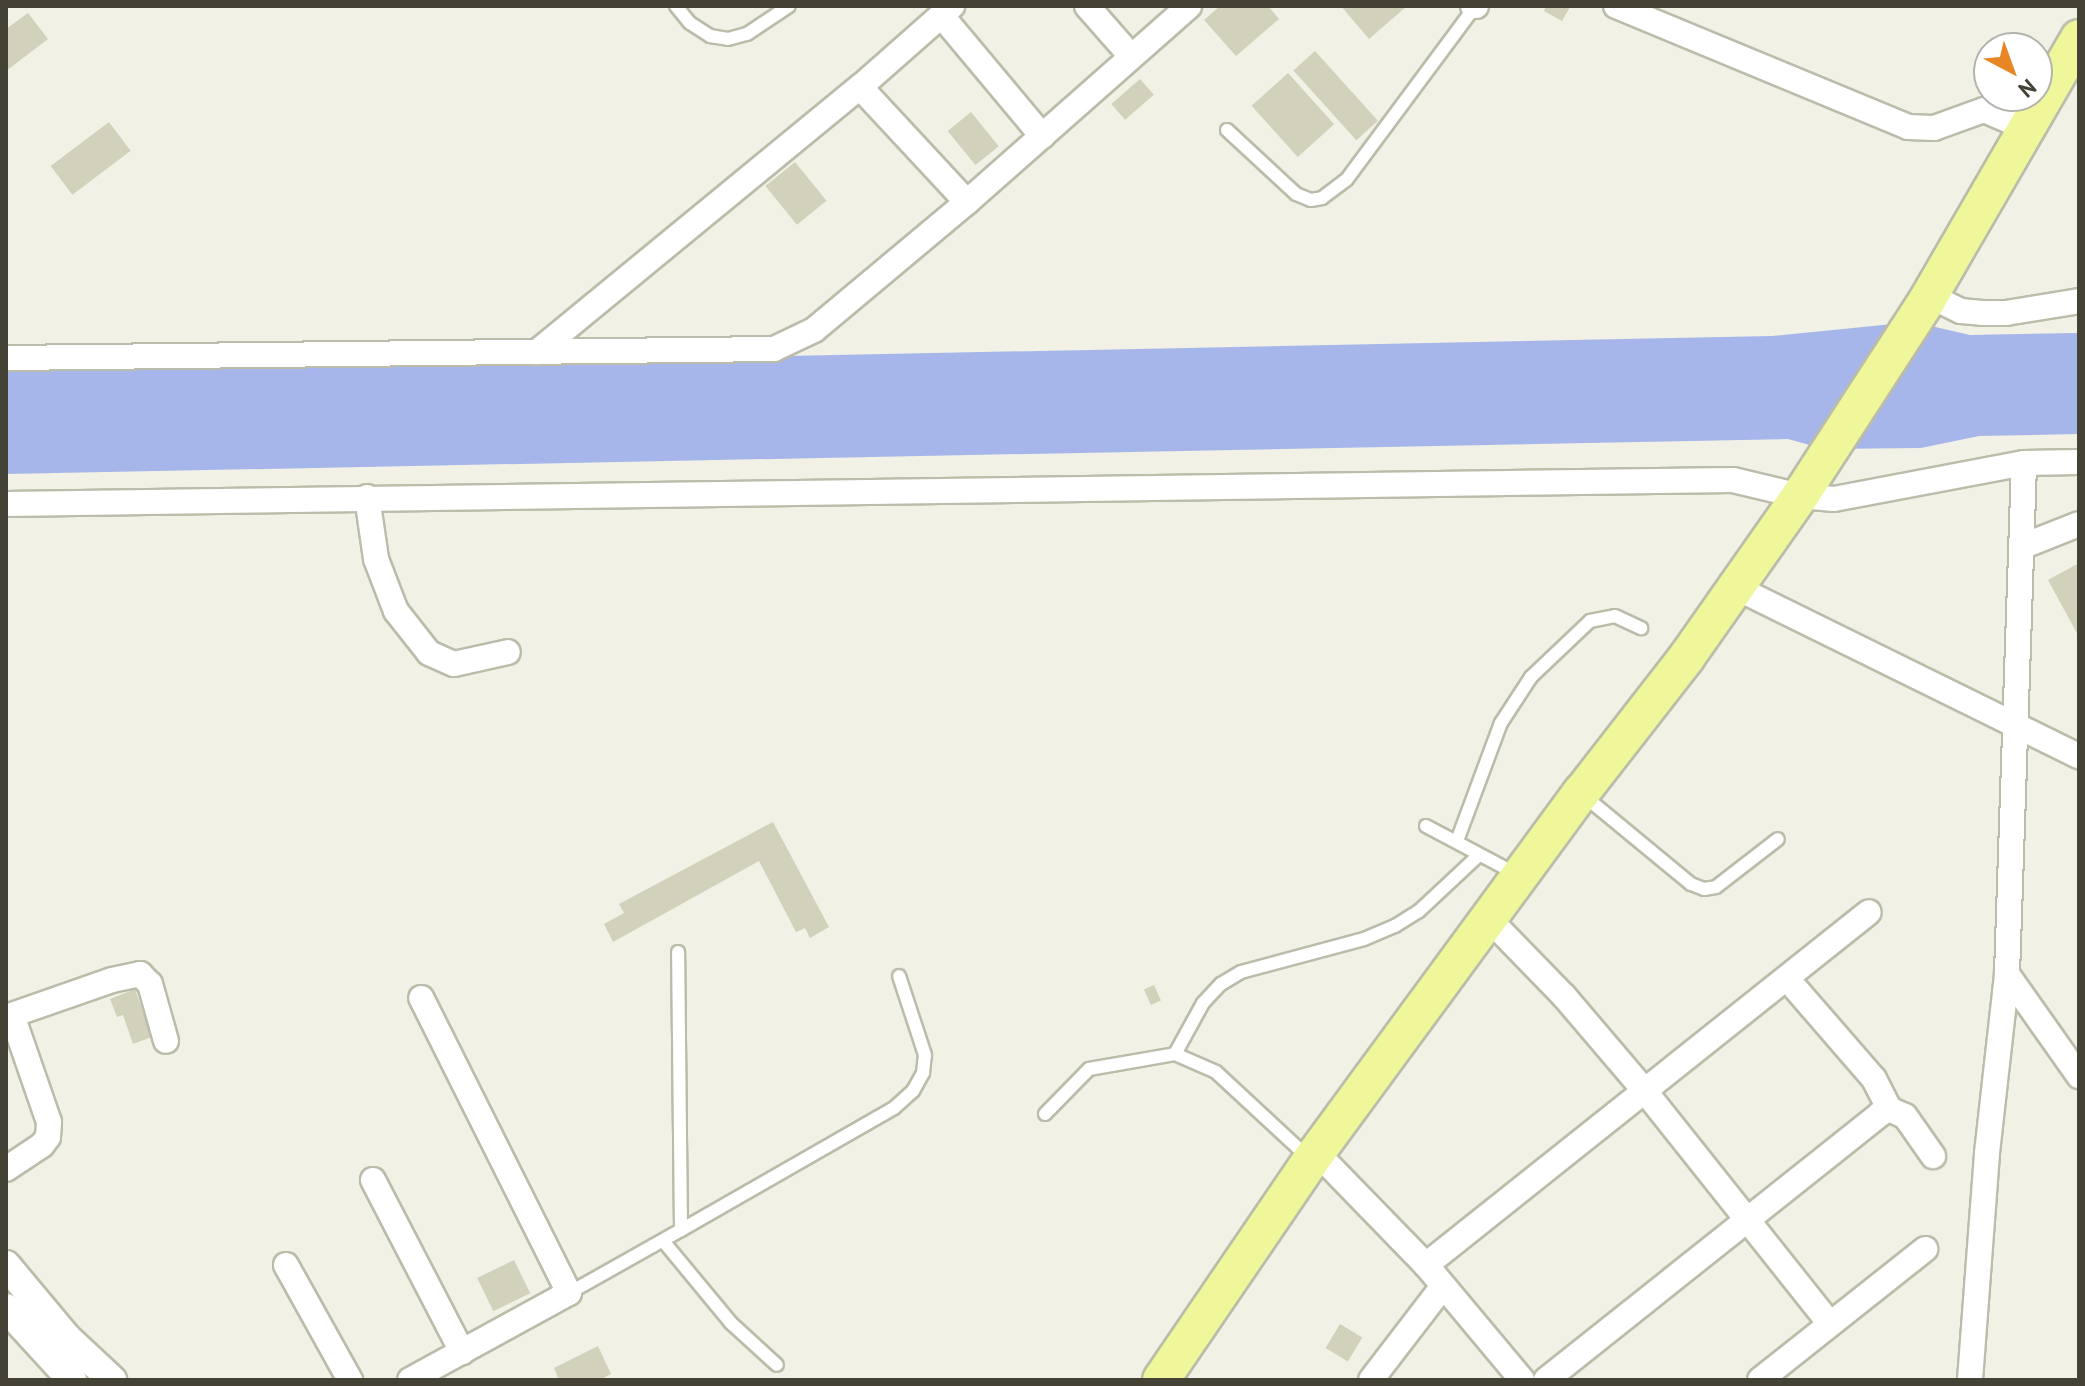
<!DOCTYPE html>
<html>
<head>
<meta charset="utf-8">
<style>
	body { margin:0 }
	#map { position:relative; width:2085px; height:1386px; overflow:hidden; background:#f1f1e5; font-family:"PT Sans",sans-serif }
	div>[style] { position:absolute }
	.water>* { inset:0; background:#a6b6ea }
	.building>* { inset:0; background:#d2d1bc; transform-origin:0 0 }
	.roads { filter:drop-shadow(2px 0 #bbbca9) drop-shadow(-2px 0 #bbbca9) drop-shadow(0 2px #bbbca9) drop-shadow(0 -2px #bbbca9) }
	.service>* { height:12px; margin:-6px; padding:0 6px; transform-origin:6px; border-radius:6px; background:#fff }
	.minor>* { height:24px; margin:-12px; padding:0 12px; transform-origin:12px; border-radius:12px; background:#fff }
	.tertiary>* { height:28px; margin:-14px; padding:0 14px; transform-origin:14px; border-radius:14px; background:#fff }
	.primary>* { height:36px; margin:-18px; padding:0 18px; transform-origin:18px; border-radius:18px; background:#f0f69a }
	span { translate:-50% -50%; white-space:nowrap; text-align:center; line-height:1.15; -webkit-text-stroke:7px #fff; paint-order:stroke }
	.frame { position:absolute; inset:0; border:8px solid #434235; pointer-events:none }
	.north { position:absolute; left:1973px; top:32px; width:80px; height:80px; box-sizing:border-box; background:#fff; border:2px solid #b4b3ae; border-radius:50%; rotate:139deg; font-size:22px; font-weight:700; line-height:32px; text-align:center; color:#434235 }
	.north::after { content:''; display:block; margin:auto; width:28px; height:36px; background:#e88625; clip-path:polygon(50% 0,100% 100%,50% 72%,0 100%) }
</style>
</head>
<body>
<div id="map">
	<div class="water">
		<i style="clip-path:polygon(1893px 324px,1931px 326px,1970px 335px,2079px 333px,2079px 434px,1979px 436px,1921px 448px,1824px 449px,1788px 439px,6px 474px,6px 372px,1772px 336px)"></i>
	</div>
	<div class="building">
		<i style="clip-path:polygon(1220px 6px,1268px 6px,1279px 19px,1236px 56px,1204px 20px)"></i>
		<i style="clip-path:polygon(1341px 6px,1407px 6px,1369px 39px)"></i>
		<i style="clip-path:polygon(1546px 6px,1568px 6px,1570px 7px,1562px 21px,1544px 11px)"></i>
		<i style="clip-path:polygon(28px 13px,48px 39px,6px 71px,6px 29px)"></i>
		<i style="left:1315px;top:51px;width:94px;height:29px;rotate:48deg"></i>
		<i style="left:1288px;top:73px;width:69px;height:49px;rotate:48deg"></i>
		<i style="left:1140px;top:79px;width:21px;height:38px;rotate:49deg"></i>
		<i style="left:971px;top:112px;width:44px;height:30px;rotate:51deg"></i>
		<i style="left:109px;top:122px;width:36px;height:73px;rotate:53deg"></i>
		<i style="left:795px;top:162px;width:50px;height:38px;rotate:51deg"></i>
		<i style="clip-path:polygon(2079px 563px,2079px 637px,2048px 580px)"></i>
		<i style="clip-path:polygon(773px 822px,829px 927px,810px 938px,805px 928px,796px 932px,759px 861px,613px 942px,604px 924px,624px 913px,619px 904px)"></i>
		<i style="left:1154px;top:985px;width:17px;height:11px;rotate:66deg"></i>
		<i style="clip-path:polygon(135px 989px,152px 1037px,133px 1044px,123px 1015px,117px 1017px,110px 999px)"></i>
		<i style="left:514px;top:1260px;width:37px;height:41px;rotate:64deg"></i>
		<i style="left:1340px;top:1324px;width:26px;height:28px;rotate:31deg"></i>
		<i style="clip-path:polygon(598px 1346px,611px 1374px,600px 1380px,559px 1380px,554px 1368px)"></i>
	</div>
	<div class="roads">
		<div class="service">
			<i style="left:676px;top:6px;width:22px;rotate:51deg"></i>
			<i style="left:690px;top:23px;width:24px;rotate:33deg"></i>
			<i style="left:710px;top:36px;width:18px;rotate:9deg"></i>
			<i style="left:728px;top:39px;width:20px;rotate:-15deg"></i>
			<i style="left:747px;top:34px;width:50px;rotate:-33.7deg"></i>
			<i style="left:1227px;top:130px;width:94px;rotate:42.8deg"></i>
			<i style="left:1296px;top:194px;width:16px;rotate:22deg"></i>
			<i style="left:1311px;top:200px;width:11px;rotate:-10deg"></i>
			<i style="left:1322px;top:198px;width:31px;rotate:-37deg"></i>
			<i style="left:1347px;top:179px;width:213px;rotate:-53.4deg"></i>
			<i style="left:1583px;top:795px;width:140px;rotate:39.5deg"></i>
			<i style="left:1691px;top:884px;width:14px;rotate:21deg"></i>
			<i style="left:1704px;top:889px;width:12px;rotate:-9deg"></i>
			<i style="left:1716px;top:887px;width:78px;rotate:-37.7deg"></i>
			<i style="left:1426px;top:826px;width:104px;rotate:28deg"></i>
			<i style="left:1457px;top:841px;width:126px;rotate:-69.6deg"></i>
			<i style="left:1501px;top:723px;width:55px;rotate:-56.9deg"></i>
			<i style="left:1531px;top:677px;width:81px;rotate:-43.5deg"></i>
			<i style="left:1590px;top:621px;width:25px;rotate:-11deg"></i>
			<i style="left:1615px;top:616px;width:29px;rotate:25deg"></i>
			<i style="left:1175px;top:1054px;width:58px;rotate:-61.2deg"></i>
			<i style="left:1203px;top:1003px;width:26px;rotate:-47deg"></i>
			<i style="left:1221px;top:984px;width:23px;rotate:-31deg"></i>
			<i style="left:1241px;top:972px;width:127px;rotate:-15deg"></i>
			<i style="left:1364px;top:939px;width:34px;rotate:-23deg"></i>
			<i style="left:1395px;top:926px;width:28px;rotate:-32deg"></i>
			<i style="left:1419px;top:911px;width:81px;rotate:-43deg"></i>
			<i style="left:1045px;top:1114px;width:63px;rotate:-45.6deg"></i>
			<i style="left:1089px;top:1069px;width:87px;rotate:-9.9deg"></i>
			<i style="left:1175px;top:1054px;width:45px;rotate:23.7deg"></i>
			<i style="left:1216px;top:1072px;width:127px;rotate:42.8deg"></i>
			<i style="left:681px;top:1230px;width:245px;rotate:-29.8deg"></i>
			<i style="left:894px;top:1108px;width:25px;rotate:-42deg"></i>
			<i style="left:913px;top:1091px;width:21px;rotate:-61deg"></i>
			<i style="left:923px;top:1073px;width:18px;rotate:-84deg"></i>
			<i style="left:925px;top:1055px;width:83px;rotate:-108.2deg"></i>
			<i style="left:664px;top:1242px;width:105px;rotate:50.4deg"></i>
			<i style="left:731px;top:1323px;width:62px;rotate:42.4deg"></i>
			<i style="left:569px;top:1293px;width:129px;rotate:-29.4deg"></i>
			<i style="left:681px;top:1230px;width:278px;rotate:-90.6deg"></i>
		</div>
		<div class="minor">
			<i style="left:1087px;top:6px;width:65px;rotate:48.7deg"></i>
			<i style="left:1473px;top:6px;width:3px"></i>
			<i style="left:1616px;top:6px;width:316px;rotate:22.5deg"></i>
			<i style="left:1908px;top:127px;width:26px;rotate:2deg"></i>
			<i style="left:1934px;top:128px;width:53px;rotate:-19.8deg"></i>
			<i style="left:1984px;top:110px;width:46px;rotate:23.2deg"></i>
			<i style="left:941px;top:15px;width:158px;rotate:50.1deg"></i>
			<i style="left:860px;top:87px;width:157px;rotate:47.1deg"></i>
			<i style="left:1930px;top:296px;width:34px;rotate:26deg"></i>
			<i style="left:1961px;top:311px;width:21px;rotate:5deg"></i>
			<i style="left:1982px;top:313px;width:24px"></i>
			<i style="left:2006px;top:313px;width:74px;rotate:-9.3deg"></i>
			<i style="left:537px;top:352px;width:418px;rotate:-39.4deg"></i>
			<i style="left:860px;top:87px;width:123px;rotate:-41.4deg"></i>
			<i style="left:6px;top:358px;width:768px;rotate:-0.67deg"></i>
			<i style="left:774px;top:349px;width:44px;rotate:-25.4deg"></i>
			<i style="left:814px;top:330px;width:199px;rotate:-39.9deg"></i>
			<i style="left:967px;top:202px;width:296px;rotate:-41.4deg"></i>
			<i style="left:367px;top:497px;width:63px;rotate:81.7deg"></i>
			<i style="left:376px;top:559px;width:56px;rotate:69deg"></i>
			<i style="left:396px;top:611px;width:53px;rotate:51.8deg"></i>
			<i style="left:429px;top:653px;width:27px;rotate:24deg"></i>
			<i style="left:454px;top:664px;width:55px;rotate:-12.5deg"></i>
			<i style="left:6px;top:504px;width:1727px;rotate:-0.8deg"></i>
			<i style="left:1733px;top:480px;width:69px;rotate:13.4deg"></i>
			<i style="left:1800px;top:496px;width:34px;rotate:5deg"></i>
			<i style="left:1834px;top:499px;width:193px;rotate:-10.7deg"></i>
			<i style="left:2024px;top:463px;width:55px;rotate:-1deg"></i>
			<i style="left:2021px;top:547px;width:62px;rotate:-21.6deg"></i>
			<i style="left:1735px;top:587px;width:383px;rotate:26.2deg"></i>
			<i style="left:1490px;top:920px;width:106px;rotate:45.8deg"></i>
			<i style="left:1564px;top:996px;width:123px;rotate:49.6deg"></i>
			<i style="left:1644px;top:1090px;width:299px;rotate:51.5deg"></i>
			<i style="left:2007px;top:974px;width:125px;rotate:54.8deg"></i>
			<i style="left:1796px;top:989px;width:119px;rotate:49.1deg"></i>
			<i style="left:1874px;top:1079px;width:34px;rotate:63deg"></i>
			<i style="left:6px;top:1017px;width:112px;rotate:-19.2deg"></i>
			<i style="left:112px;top:980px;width:29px;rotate:-12deg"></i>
			<i style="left:140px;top:974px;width:14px;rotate:45deg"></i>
			<i style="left:150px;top:984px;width:59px;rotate:74.3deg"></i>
			<i style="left:1317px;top:1153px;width:156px;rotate:45.8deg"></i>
			<i style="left:1426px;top:1265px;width:150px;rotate:50.1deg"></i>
			<i style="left:6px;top:1169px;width:43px;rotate:-33.7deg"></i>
			<i style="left:42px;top:1145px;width:10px;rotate:-53deg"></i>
			<i style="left:48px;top:1137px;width:15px;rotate:-86deg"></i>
			<i style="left:49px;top:1122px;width:113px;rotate:-109.1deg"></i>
			<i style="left:373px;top:1180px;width:194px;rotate:62.6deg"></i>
			<i style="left:286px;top:1265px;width:132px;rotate:60.9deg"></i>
			<i style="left:1426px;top:1265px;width:566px;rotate:-38.55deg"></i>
			<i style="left:410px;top:1380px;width:181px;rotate:-28.7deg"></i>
			<i style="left:569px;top:1293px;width:330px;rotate:-116.6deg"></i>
			<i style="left:1371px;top:1380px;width:118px;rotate:-52.5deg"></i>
			<i style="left:1546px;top:1380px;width:427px;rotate:-38.5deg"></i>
			<i style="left:1880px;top:1114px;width:10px;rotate:-29deg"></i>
			<i style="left:1889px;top:1109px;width:17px;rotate:24deg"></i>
			<i style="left:1905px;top:1116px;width:49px;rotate:55deg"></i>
			<i style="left:1760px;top:1380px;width:211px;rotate:-38.4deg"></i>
			<i style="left:1970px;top:1380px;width:228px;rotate:-85.7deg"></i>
			<i style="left:1987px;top:1153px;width:180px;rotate:-83.6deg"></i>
			<i style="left:2007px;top:974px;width:511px;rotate:-88.09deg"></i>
		</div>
		<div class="tertiary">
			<i style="left:6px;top:1265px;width:95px;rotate:50.1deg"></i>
			<i style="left:67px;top:1338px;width:62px;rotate:43deg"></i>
			<i style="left:6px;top:1308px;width:98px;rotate:47.5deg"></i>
		</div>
		<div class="primary">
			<i style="left:1161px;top:1380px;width:266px;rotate:-55.7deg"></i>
			<i style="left:1311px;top:1160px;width:456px;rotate:-53.7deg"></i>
			<i style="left:1581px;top:793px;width:171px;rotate:-52.1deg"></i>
			<i style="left:1686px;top:658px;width:198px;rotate:-54.9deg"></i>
			<i style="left:1800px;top:496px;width:231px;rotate:-57deg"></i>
			<i style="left:1926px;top:302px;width:305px;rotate:-59.9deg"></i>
		</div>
	</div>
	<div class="frame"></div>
	<div class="north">N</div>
</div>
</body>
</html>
